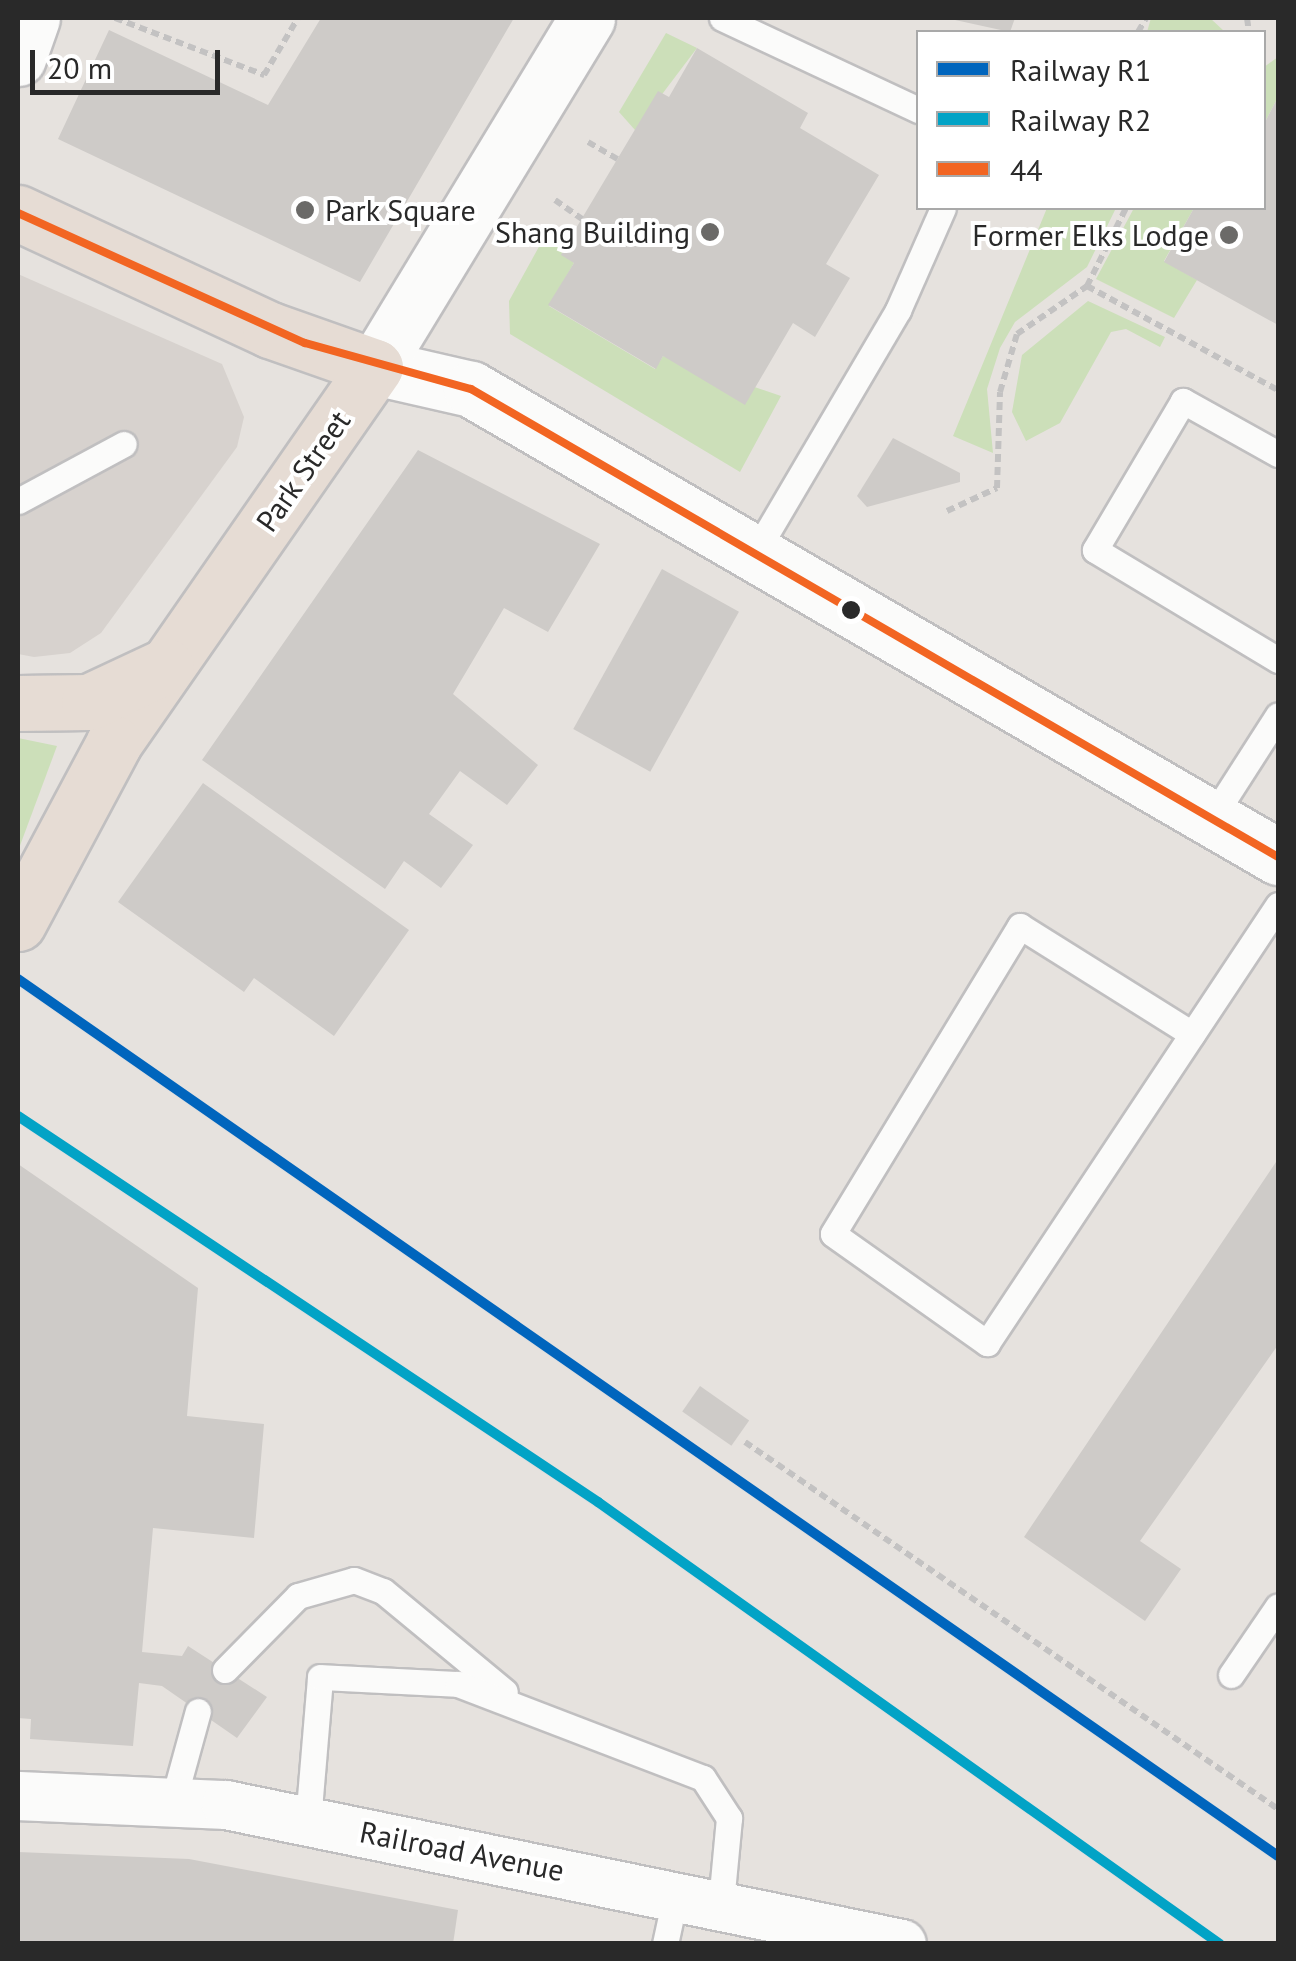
<!DOCTYPE html>
<html>
<head>
<meta charset="utf-8">
<style>
	body { margin:0 }
	#map { position:relative; width:1296px; height:1961px; overflow:hidden; background:#e6e2de; font-family:"PT Sans",sans-serif }
	div>[style] { position:absolute }
	.green>* { inset:0; background:#ccdfb9 }
	.plaza>* { inset:0; background:#d7d2ce }
	.building>* { inset:0; background:#cecbc8; transform-origin:0 0 }
	.path>* { height:6px; margin-top:-3px; transform-origin:0; background:repeating-linear-gradient(90deg,#c3c2c2 0 8px,transparent 0 13px) }
	.roads { filter:drop-shadow(2px 0 #c0bfc0) drop-shadow(-2px 0 #c0bfc0) drop-shadow(0 2px #c0bfc0) drop-shadow(0 -2px #c0bfc0) }
	.service>* { height:25px; margin:-12.5px; padding:0 12.5px; transform-origin:12.5px; border-radius:12.5px; background:#fbfbfa }
	.minor>* { height:48px; margin:-24px; padding:0 24px; transform-origin:24px; border-radius:24px; background:#fbfbfa }
	.tertiary>* { height:55px; margin:-27.5px; padding:0 27.5px; transform-origin:27.5px; border-radius:27.5px; background:#fbfbfa }
	.secondary>* { height:55px; margin:-27.5px; padding:0 27.5px; transform-origin:27.5px; border-radius:27.5px; background:#fbfbfa }
	.trunk>* { height:55px; margin:-27.5px; padding:0 27.5px; transform-origin:27.5px; border-radius:27.5px; background:#e6dcd4 }
	.rail>* { height:11px; margin-top:-5.5px; transform-origin:0; background:repeating-linear-gradient(90deg,#fff 0 22px,#ddddde 0 44px); box-sizing:border-box; border-block:2px solid #ddddde }
	.bus-1>* { height:8px; margin:-4px; padding:0 4px; transform-origin:4px; border-radius:4px; background:#f26522 }
	.rail-1>* { height:10px; margin:-5px; padding:0 5px; transform-origin:5px; border-radius:5px; background:#0065bd }
	.rail-2>* { height:10px; margin:-5px; padding:0 5px; transform-origin:5px; border-radius:5px; background:#02a3c6 }
	.dots>* { width:28px; height:28px; translate:-50% -50%; box-sizing:border-box; border:5px solid #fff; border-radius:50% }
	span { translate:-50% -50%; white-space:nowrap; text-align:center; line-height:1.15; -webkit-text-stroke:8px #fff; paint-order:stroke }
	.poi-label { font-size:30px; color:#292929 }
	.left { translate:0 -50%; text-align:left }
	.right { translate:-100% -50%; text-align:right }
	.street-label { font-size:30px; color:#292929 }
	.frame { position:absolute; inset:0; border:20px solid #292929; pointer-events:none }
	.legend { position:absolute; left:916px; top:30px; width:350px; height:180px; box-sizing:border-box; background:#fff; border:2px solid #a9a9a9; margin:0; padding:12px 18px; list-style:none; font-size:30px; color:#292929 }
	.legend li { display:flex; align-items:center; gap:20px; height:50px }
	.legend b { width:50px; border:2px solid #a9a9a9 }
	.scale { position:absolute; left:30px; top:50px; width:190px; height:45px; box-sizing:border-box; border:5px solid #292929; border-top:0; padding-left:12px; font-size:30px; line-height:35px; white-space:nowrap; color:#292929; -webkit-text-stroke:8px #fff; paint-order:stroke }
</style>
</head>
<body>
<div id="map">
	<div class="green">
		<i style="clip-path:polygon(1151px 18px,1210px 18px,1225px 32px,1147px 32px)"></i>
		<i style="clip-path:polygon(666px 33px,697px 48px,635px 130px,619px 112px)"></i>
		<i style="clip-path:polygon(1278px 57px,1278px 97px,1264px 124px,1264px 67px)"></i>
		<i style="clip-path:polygon(1047px 208px,1116px 208px,1087px 267px,1015px 322px,1000px 348px,987px 389px,993px 453px,953px 436px)"></i>
		<i style="clip-path:polygon(1134px 208px,1194px 208px,1164px 261px,1197px 280px,1174px 318px,1096px 279px)"></i>
		<i style="clip-path:polygon(546px 234px,574px 263px,549px 306px,655px 369px,663px 356px,781px 396px,740px 472px,510px 334px,509px 301px)"></i>
		<i style="clip-path:polygon(1088px 301px,1165px 337px,1160px 347px,1126px 329px,1111px 332px,1060px 423px,1026px 441px,1012px 412px,1022px 355px)"></i>
		<i style="clip-path:polygon(18px 738px,57px 746px,18px 851px)"></i>
	</div>
	<div class="plaza">
		<i style="clip-path:polygon(18px 274px,222px 364px,244px 417px,237px 447px,101px 633px,70px 653px,34px 657px,18px 654px)"></i>
	</div>
	<div class="building">
		<i style="clip-path:polygon(321px 18px,514px 18px,360px 282px,58px 139px,109px 30px,268px 105px)"></i>
		<i style="clip-path:polygon(946px 18px,1015px 18px,1010px 32px)"></i>
		<i style="clip-path:polygon(697px 48px,808px 113px,800px 128px,879px 175px,826px 264px,850px 278px,815px 337px,793px 323px,745px 405px,663px 356px,656px 369px,548px 305px,574px 263px,561px 255px,566px 245px,658px 91px,669px 97px)"></i>
		<i style="clip-path:polygon(1278px 97px,1278px 325px,1164px 262px,1194px 208px,1264px 208px,1264px 124px)"></i>
		<i style="clip-path:polygon(893px 438px,960px 473px,960px 482px,867px 507px,857px 496px)"></i>
		<i style="clip-path:polygon(418px 450px,600px 544px,548px 632px,504px 608px,453px 694px,538px 765px,507px 805px,460px 771px,429px 814px,473px 845px,441px 888px,404px 861px,385px 889px,202px 760px)"></i>
		<i style="left:662px;top:569px;width:88px;height:183px;rotate:29deg"></i>
		<i style="clip-path:polygon(203px 783px,409px 930px,334px 1036px,254px 978px,244px 992px,118px 902px)"></i>
		<i style="clip-path:polygon(1278px 1159px,1278px 1345px,1140px 1541px,1181px 1569px,1145px 1621px,1024px 1537px)"></i>
		<i style="clip-path:polygon(18px 1164px,198px 1288px,187px 1416px,264px 1424px,254px 1538px,153px 1528px,142px 1652px,182px 1656px,188px 1646px,267px 1697px,237px 1738px,162px 1686px,139px 1683px,133px 1746px,30px 1739px,31px 1719px,18px 1718px)"></i>
		<i style="left:700px;top:1386px;width:60px;height:31px;rotate:35deg"></i>
		<i style="clip-path:polygon(18px 1852px,189px 1859px,458px 1910px,453px 1944px,18px 1944px)"></i>
	</div>
	<div class="path">
		<i style="left:115px;top:18px;width:160px;rotate:20.9deg"></i>
		<i style="left:264px;top:75px;width:66px;rotate:-59.2deg"></i>
		<i style="left:1247px;top:18px;width:14px;rotate:82deg"></i>
		<i style="left:1138px;top:32px;width:16px;rotate:-60deg"></i>
		<i style="left:588px;top:142px;width:34px;rotate:30deg"></i>
		<i style="left:555px;top:200px;width:33px;rotate:35deg"></i>
		<i style="left:1087px;top:286px;width:217px;rotate:28.6deg"></i>
		<i style="left:947px;top:511px;width:55px;rotate:-24.7deg"></i>
		<i style="left:997px;top:488px;width:96px;rotate:-88.2deg"></i>
		<i style="left:1000px;top:392px;width:60px;rotate:-73.7deg"></i>
		<i style="left:1017px;top:334px;width:85px;rotate:-34.4deg"></i>
		<i style="left:1087px;top:286px;width:87px;rotate:-63.4deg"></i>
		<i style="left:745px;top:1442px;width:647px;rotate:34.55deg"></i>
	</div>
	<div class="roads">
		<div class="service">
			<i style="left:722px;top:18px;width:217px;rotate:25.1deg"></i>
			<i style="left:1278px;top:454px;width:109px;rotate:-150.8deg"></i>
			<i style="left:1183px;top:401px;width:173px;rotate:120.6deg"></i>
			<i style="left:1095px;top:550px;width:214px;rotate:31deg"></i>
			<i style="left:18px;top:501px;width:120px;rotate:-28.3deg"></i>
			<i style="left:755px;top:553px;width:282px;rotate:-59.5deg"></i>
			<i style="left:898px;top:310px;width:111px;rotate:-66.2deg"></i>
			<i style="left:1212px;top:818px;width:122px;rotate:-57.3deg"></i>
			<i style="left:1192px;top:1034px;width:203px;rotate:-147.9deg"></i>
			<i style="left:1020px;top:926px;width:360px;rotate:121.3deg"></i>
			<i style="left:833px;top:1234px;width:189px;rotate:35.3deg"></i>
			<i style="left:987px;top:1343px;width:526px;rotate:-56.4deg"></i>
			<i style="left:225px;top:1670px;width:104px;rotate:-45.4deg"></i>
			<i style="left:298px;top:1596px;width:58px;rotate:-15.9deg"></i>
			<i style="left:354px;top:1580px;width:31px;rotate:21deg"></i>
			<i style="left:383px;top:1591px;width:158px;rotate:39.6deg"></i>
			<i style="left:1231px;top:1675px;width:83px;rotate:-55.7deg"></i>
			<i style="left:174px;top:1798px;width:90px;rotate:-74.6deg"></i>
			<i style="left:308px;top:1821px;width:144px;rotate:-85.2deg"></i>
			<i style="left:320px;top:1677px;width:138px;rotate:2.9deg"></i>
			<i style="left:458px;top:1684px;width:262px;rotate:21deg"></i>
			<i style="left:703px;top:1778px;width:48px;rotate:57deg"></i>
			<i style="left:729px;top:1818px;width:84px;rotate:95.4deg"></i>
			<i style="left:665px;top:1944px;width:52px;rotate:-77.8deg"></i>
		</div>
		<div class="minor">
			<i style="left:18px;top:1796px;width:208px;rotate:2.5deg"></i>
			<i style="left:226px;top:1805px;width:690px;rotate:11.62deg"></i>
		</div>
		<div class="tertiary">
			<i style="left:375px;top:367px;width:98px;rotate:12.9deg"></i>
			<i style="left:471px;top:389px;width:933px;rotate:30.11deg"></i>
		</div>
		<div class="secondary">
			<i style="left:18px;top:58px;width:42px;rotate:-70.7deg"></i>
			<i style="left:375px;top:367px;width:408px;rotate:-58.7deg"></i>
		</div>
		<div class="trunk">
			<i style="left:18px;top:213px;width:278px;rotate:24.9deg"></i>
			<i style="left:270px;top:330px;width:111px;rotate:19.4deg"></i>
			<i style="left:375px;top:367px;width:458px;rotate:124.8deg"></i>
			<i style="left:114px;top:743px;width:204px;rotate:118.1deg"></i>
			<i style="left:18px;top:703px;width:71px;rotate:-0.8deg"></i>
			<i style="left:89px;top:702px;width:85px;rotate:-25.1deg"></i>
		</div>
	</div>
	<div class="rail">
		<i style="left:18px;top:979px;width:1535px;rotate:34.84deg"></i>
		<i style="left:18px;top:1116px;width:697px;rotate:33.64deg"></i>
		<i style="left:598px;top:1502px;width:763px;rotate:35.4deg"></i>
	</div>
	<div class="bus-1">
		<i style="left:18px;top:213px;width:315px;rotate:24.4deg"></i>
		<i style="left:305px;top:343px;width:172px;rotate:15.5deg"></i>
		<i style="left:471px;top:389px;width:933px;rotate:30.11deg"></i>
	</div>
	<div class="rail-1">
		<i style="left:18px;top:979px;width:1535px;rotate:34.84deg"></i>
	</div>
	<div class="rail-2">
		<i style="left:18px;top:1116px;width:697px;rotate:33.64deg"></i>
		<i style="left:598px;top:1502px;width:763px;rotate:35.4deg"></i>
	</div>
	<div class="dots">
		<i style="left:305px;top:210px;background:#6b6a68"></i>
		<i style="left:710px;top:232px;background:#6b6a68"></i>
		<i style="left:1229px;top:235px;background:#6b6a68"></i>
		<i style="left:851px;top:610px;background:#292929"></i>
	</div>
	<div class="poi-label">
		<span class="left" style="left:325px;top:210px">Park Square</span>
		<span class="right" style="left:690px;top:232px">Shang Building</span>
		<span class="right" style="left:1209px;top:235px">Former Elks Lodge</span>
	</div>
	<div class="street-label">
		<span style="left:303px;top:471px;rotate:-55deg">Park Street</span>
		<span style="left:462px;top:1851px;rotate:11deg">Railroad Avenue</span>
	</div>
	<div class="frame"></div>
	<ul class="legend">
	<li><b style="height:12px;background:#0065bd"></b>Railway R1</li>
	<li><b style="height:12px;background:#02a3c6"></b>Railway R2</li>
	<li><b style="height:12px;background:#f26522"></b>44</li>
	</ul>
	<div class="scale">20 m</div>
</div>
</body>
</html>
